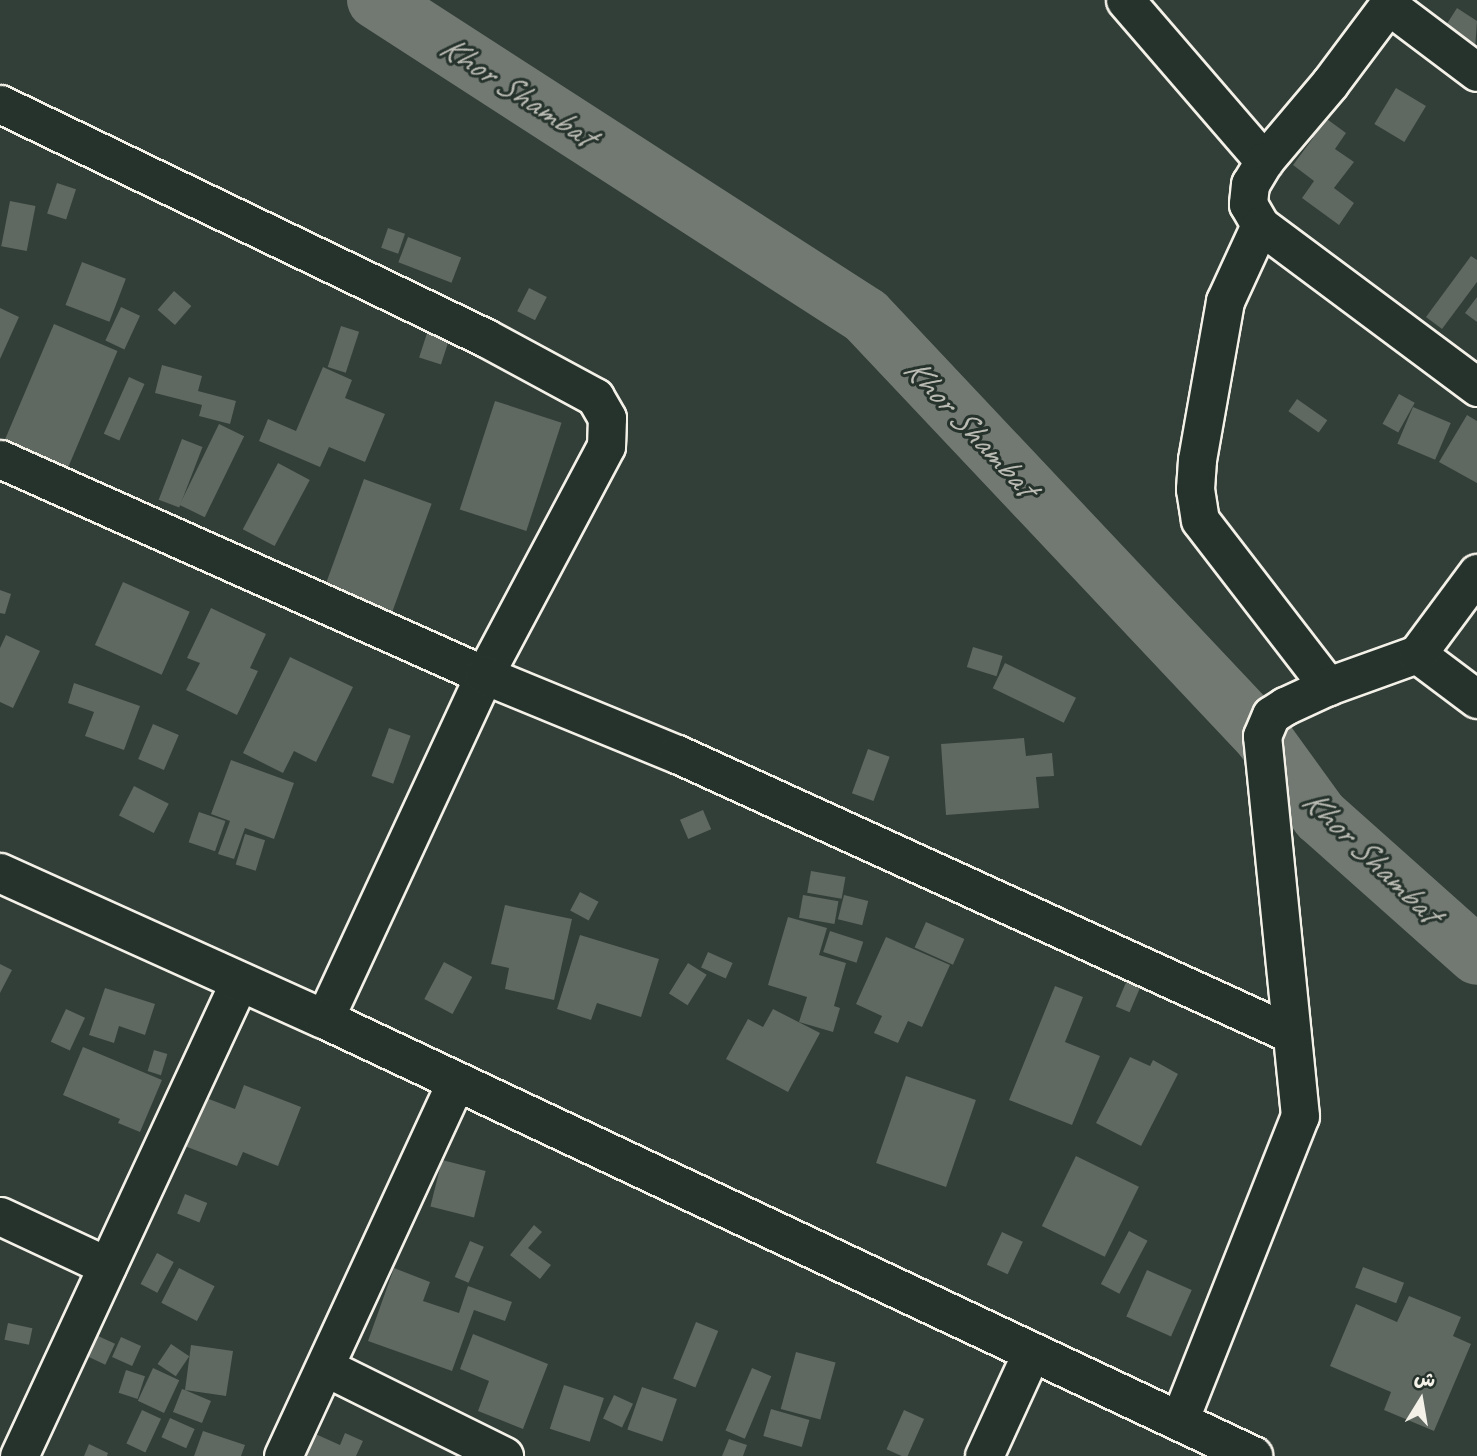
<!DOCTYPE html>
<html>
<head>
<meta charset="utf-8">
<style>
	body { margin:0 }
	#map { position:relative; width:1477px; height:1456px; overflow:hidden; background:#323e38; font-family:Caveat,"Playpen Sans Arabic",sans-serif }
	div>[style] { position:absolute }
	.river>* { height:58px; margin:-29px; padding:0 29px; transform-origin:29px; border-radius:29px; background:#727972 }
	.building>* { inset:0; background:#5f6861; transform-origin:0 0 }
	.roads { filter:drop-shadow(2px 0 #f4f1e8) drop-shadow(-2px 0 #f4f1e8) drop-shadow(0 2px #f4f1e8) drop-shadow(0 -2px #f4f1e8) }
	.minor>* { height:37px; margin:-18.5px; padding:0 18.5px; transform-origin:18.5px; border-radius:18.5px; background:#26332d }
	.tertiary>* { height:38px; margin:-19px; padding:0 19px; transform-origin:19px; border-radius:19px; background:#26332d }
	span { translate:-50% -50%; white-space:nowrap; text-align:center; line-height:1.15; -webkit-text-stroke:6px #26332d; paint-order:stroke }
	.water-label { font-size:35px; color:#babbb3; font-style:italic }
	.north { position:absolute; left:1386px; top:1365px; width:70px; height:70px; -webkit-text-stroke:5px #26332d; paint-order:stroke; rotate:11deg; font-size:19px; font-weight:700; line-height:28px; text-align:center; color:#f4f1e8 }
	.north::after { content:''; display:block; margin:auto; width:24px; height:32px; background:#f4f1e8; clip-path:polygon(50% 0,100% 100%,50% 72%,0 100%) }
</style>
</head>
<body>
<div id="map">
	<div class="river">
		<i style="left:376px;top:0;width:583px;rotate:32.82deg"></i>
		<i style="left:866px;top:316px;width:577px;rotate:46.68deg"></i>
		<i style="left:1262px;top:736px;width:99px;rotate:54.1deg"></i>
		<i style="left:1320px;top:816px;width:210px;rotate:41.7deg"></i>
	</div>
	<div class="building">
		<i style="clip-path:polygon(1457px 8px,1477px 21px,1475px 49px,1443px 30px)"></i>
		<i style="left:1396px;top:88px;width:35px;height:42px;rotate:31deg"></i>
		<i style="clip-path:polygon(1305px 103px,1346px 133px,1335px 149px,1354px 162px,1334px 188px,1354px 203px,1339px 225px,1302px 198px,1314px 181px,1293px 165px,1313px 138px,1291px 123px)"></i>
		<i style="left:57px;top:183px;width:20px;height:32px;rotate:18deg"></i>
		<i style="left:10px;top:201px;width:26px;height:46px;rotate:11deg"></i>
		<i style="left:388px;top:228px;width:18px;height:21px;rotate:19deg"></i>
		<i style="left:408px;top:237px;width:57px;height:27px;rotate:21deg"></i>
		<i style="clip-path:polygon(1471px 256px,1477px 260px,1477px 282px,1442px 329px,1426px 317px)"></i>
		<i style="left:82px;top:262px;width:47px;height:46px;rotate:21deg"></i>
		<i style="left:529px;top:288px;width:20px;height:26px;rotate:27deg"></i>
		<i style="left:174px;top:291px;width:23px;height:25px;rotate:41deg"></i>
		<i style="clip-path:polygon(1477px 297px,1477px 322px,1465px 313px)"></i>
		<i style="left:121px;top:307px;width:21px;height:37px;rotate:25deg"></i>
		<i style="clip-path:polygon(0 308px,19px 317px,0 359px)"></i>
		<i style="left:54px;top:324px;width:69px;height:135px;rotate:23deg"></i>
		<i style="left:341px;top:326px;width:19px;height:43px;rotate:18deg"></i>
		<i style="left:429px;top:327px;width:23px;height:32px;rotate:18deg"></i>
		<i style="clip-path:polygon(162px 365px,202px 376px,198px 391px,236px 401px,230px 424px,199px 416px,202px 405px,155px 393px)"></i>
		<i style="clip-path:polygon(323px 367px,352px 380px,345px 398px,385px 414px,365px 462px,329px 447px,320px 467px,259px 441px,268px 419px,296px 431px)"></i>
		<i style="left:129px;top:377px;width:17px;height:62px;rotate:24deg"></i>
		<i style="left:1399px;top:394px;width:18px;height:34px;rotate:29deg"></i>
		<i style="left:1297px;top:399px;width:37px;height:15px;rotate:35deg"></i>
		<i style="left:495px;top:401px;width:70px;height:114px;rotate:18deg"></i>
		<i style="left:1413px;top:407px;width:41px;height:40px;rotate:23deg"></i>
		<i style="clip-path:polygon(1467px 415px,1477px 421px,1477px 483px,1439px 462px)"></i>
		<i style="left:219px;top:424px;width:28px;height:90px;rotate:26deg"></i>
		<i style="left:182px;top:439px;width:22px;height:65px;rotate:21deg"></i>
		<i style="left:278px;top:463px;width:36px;height:75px;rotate:28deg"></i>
		<i style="left:364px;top:479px;width:72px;height:127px;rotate:20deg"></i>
		<i style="left:123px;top:582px;width:73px;height:69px;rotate:24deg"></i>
		<i style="clip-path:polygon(0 590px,11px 594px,5px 614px,0 613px)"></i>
		<i style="clip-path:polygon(211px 608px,266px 634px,250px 668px,258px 671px,237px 715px,186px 690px,200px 663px,187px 658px)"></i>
		<i style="clip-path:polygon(6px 635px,40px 651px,13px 708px,0 702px,0 648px)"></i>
		<i style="left:973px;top:647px;width:31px;height:21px;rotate:17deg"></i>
		<i style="clip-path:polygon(290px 657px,353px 687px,316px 762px,294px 751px,283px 773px,243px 753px)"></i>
		<i style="left:1005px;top:663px;width:79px;height:28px;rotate:26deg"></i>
		<i style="clip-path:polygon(74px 683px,140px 706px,124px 750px,85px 736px,94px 712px,68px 703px)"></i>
		<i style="left:153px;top:724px;width:28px;height:38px;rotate:23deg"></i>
		<i style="left:389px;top:728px;width:23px;height:51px;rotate:20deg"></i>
		<i style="clip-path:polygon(1024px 738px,1026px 756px,1052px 753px,1054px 776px,1036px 777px,1039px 808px,946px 815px,941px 744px)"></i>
		<i style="left:868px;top:749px;width:23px;height:47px;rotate:20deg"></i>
		<i style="clip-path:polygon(231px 760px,294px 783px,274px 839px,245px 828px,234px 859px,218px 854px,230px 821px,211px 814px)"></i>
		<i style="left:134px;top:786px;width:39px;height:33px;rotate:27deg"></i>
		<i style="left:703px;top:810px;width:21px;height:25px;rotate:67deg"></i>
		<i style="left:199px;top:812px;width:28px;height:32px;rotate:19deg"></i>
		<i style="left:245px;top:834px;width:21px;height:32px;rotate:17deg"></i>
		<i style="left:811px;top:871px;width:35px;height:22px;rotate:10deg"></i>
		<i style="left:580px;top:892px;width:21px;height:21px;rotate:28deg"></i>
		<i style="left:803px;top:895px;width:36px;height:23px;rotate:10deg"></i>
		<i style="left:844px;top:895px;width:25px;height:25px;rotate:14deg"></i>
		<i style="clip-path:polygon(505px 905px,572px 919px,554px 1000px,505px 989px,509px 968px,491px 964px)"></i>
		<i style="clip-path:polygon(788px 917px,827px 928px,819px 955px,846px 963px,834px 1006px,840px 1008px,833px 1032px,799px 1022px,807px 997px,768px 985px)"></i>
		<i style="left:926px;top:922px;width:42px;height:28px;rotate:24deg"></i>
		<i style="left:830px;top:931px;width:35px;height:22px;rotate:18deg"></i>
		<i style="clip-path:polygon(580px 935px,659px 959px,641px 1017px,597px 1003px,591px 1020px,557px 1009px)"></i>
		<i style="clip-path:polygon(886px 937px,950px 965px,922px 1027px,908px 1021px,898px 1043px,874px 1033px,882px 1016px,856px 1004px)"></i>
		<i style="left:708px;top:952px;width:27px;height:17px;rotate:24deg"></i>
		<i style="left:444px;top:962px;width:32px;height:42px;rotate:28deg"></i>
		<i style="left:688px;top:963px;width:22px;height:36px;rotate:32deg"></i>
		<i style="clip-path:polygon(0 964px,12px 970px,0 993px)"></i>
		<i style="left:1133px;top:966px;width:15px;height:44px;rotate:23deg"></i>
		<i style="clip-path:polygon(1055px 986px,1083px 997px,1065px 1042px,1100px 1056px,1072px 1125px,1009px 1100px)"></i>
		<i style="clip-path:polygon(105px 988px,155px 1004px,145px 1035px,119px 1026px,114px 1043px,89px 1035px)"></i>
		<i style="left:66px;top:1009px;width:21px;height:36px;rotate:25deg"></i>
		<i style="clip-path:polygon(773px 1009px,820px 1033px,788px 1092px,726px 1059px,748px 1019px,763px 1027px)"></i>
		<i style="clip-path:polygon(83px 1047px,162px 1080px,140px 1132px,118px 1123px,120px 1119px,63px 1095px)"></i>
		<i style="left:154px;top:1050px;width:14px;height:22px;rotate:17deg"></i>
		<i style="clip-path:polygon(1130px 1057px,1150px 1066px,1153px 1060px,1178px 1074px,1141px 1146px,1096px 1123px)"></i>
		<i style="left:906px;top:1076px;width:74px;height:92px;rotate:19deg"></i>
		<i style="clip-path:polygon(244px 1085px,301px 1107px,278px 1166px,243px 1152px,237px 1166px,182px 1145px,201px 1096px,235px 1109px)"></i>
		<i style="left:1076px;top:1156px;width:70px;height:78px;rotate:26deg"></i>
		<i style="left:442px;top:1160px;width:45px;height:48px;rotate:14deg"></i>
		<i style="left:185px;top:1194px;width:24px;height:21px;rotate:22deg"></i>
		<i style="clip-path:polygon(534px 1225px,542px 1232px,528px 1248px,551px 1265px,540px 1279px,510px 1255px)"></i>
		<i style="left:1129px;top:1231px;width:21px;height:60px;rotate:28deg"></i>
		<i style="left:1002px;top:1232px;width:23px;height:36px;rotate:25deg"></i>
		<i style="left:470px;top:1241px;width:15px;height:39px;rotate:23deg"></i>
		<i style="left:157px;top:1253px;width:19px;height:35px;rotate:28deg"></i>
		<i style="left:1363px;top:1267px;width:44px;height:22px;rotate:21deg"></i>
		<i style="left:179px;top:1268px;width:40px;height:39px;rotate:27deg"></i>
		<i style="clip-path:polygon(394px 1268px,430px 1282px,423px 1301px,459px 1313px,468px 1286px,512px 1302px,505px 1321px,474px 1310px,452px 1371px,368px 1341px)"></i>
		<i style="left:1147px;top:1270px;width:49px;height:51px;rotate:24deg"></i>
		<i style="clip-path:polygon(1409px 1296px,1461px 1317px,1453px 1336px,1471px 1344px,1434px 1431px,1384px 1410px,1391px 1392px,1330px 1366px,1356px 1304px,1397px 1322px)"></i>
		<i style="left:696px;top:1322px;width:24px;height:61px;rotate:22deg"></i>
		<i style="left:8px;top:1323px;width:25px;height:17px;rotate:12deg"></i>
		<i style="clip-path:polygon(473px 1334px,548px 1364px,523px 1429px,478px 1411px,489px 1381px,460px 1369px)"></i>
		<i style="left:96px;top:1335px;width:21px;height:23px;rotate:25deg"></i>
		<i style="left:121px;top:1337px;width:22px;height:22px;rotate:24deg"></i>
		<i style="left:171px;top:1344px;width:22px;height:24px;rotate:34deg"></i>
		<i style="clip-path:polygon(191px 1345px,233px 1351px,226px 1396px,185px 1390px,211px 1401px,202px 1423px,173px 1412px,182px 1389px,185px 1390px)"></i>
		<i style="left:796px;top:1352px;width:41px;height:59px;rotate:15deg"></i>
		<i style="left:153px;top:1368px;width:29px;height:36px;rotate:25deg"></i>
		<i style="left:752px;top:1368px;width:21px;height:68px;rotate:23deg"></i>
		<i style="left:126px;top:1370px;width:20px;height:24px;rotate:18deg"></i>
		<i style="left:564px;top:1385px;width:42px;height:46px;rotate:18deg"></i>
		<i style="left:642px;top:1387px;width:37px;height:45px;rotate:19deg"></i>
		<i style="left:614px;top:1395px;width:21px;height:26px;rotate:25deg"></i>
		<i style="left:771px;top:1409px;width:40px;height:28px;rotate:16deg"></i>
		<i style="left:142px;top:1410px;width:21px;height:37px;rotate:25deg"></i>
		<i style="left:904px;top:1410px;width:22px;height:43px;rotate:24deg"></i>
		<i style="left:170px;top:1418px;width:27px;height:21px;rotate:24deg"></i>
		<i style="clip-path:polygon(203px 1431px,245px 1445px,241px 1456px,194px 1456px)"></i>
		<i style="clip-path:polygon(311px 1432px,340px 1445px,345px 1433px,363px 1441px,356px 1456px,301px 1456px)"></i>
		<i style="clip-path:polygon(729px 1439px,747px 1445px,743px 1456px,722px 1456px)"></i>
		<i style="clip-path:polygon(89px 1444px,108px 1453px,107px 1456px,84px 1456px)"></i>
	</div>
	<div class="roads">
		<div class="minor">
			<i style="left:1125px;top:0;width:213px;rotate:49.2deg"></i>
			<i style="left:1392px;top:0;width:104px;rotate:126.8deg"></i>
			<i style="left:1330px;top:83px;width:102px;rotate:130.2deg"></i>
			<i style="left:1264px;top:161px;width:27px;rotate:121deg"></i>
			<i style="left:1250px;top:184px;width:20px;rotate:96deg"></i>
			<i style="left:1248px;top:204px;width:24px;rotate:60deg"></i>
			<i style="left:1260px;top:225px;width:271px;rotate:36.7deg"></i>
			<i style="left:1388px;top:5px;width:111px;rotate:37deg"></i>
			<i style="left:0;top:104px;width:539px;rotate:25.71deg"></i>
			<i style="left:486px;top:338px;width:124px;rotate:28.4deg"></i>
			<i style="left:595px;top:397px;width:24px;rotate:60deg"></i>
			<i style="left:607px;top:418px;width:28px;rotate:92deg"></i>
			<i style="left:606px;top:446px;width:259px;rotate:118deg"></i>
			<i style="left:484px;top:675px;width:379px;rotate:114.9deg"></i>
			<i style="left:1260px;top:225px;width:84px;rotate:114.7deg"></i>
			<i style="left:1225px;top:301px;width:161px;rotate:100deg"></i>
			<i style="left:1197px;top:460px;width:29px;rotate:94deg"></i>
			<i style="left:1195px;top:489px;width:31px;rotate:81deg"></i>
			<i style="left:1200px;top:520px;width:210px;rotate:52.4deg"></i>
			<i style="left:0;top:459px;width:530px;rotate:24.05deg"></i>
			<i style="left:484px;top:675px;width:209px;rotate:22.3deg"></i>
			<i style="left:677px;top:754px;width:675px;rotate:24.51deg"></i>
			<i style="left:1417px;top:654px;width:75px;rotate:36.9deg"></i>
			<i style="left:0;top:1216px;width:118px;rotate:25deg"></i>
			<i style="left:325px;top:1367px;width:200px;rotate:26.4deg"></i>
			<i style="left:1179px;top:1421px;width:328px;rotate:-68.4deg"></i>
			<i style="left:1300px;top:1116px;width:382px;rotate:-95.7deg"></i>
			<i style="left:1262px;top:736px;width:23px;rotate:-67deg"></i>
			<i style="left:1271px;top:715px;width:17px;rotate:-33deg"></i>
			<i style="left:1285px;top:706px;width:47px;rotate:-24.9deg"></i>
			<i style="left:1328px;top:686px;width:95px;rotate:-19.8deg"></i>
			<i style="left:1417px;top:654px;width:101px;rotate:-53.5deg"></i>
			<i style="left:19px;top:1456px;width:523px;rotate:-65.1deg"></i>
			<i style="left:283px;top:1456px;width:413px;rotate:-65.2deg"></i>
			<i style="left:984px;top:1456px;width:115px;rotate:-65.4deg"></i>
		</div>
		<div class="tertiary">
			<i style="left:0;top:873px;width:355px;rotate:24.3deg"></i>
			<i style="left:324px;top:1019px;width:1027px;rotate:25.19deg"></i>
		</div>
	</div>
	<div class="water-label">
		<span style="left:517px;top:91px;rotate:33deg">Khor Shambat</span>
		<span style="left:970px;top:427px;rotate:47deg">Khor Shambat</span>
		<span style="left:1371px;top:856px;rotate:44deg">Khor Shambat</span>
	</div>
	<div class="north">ش</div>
</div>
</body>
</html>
